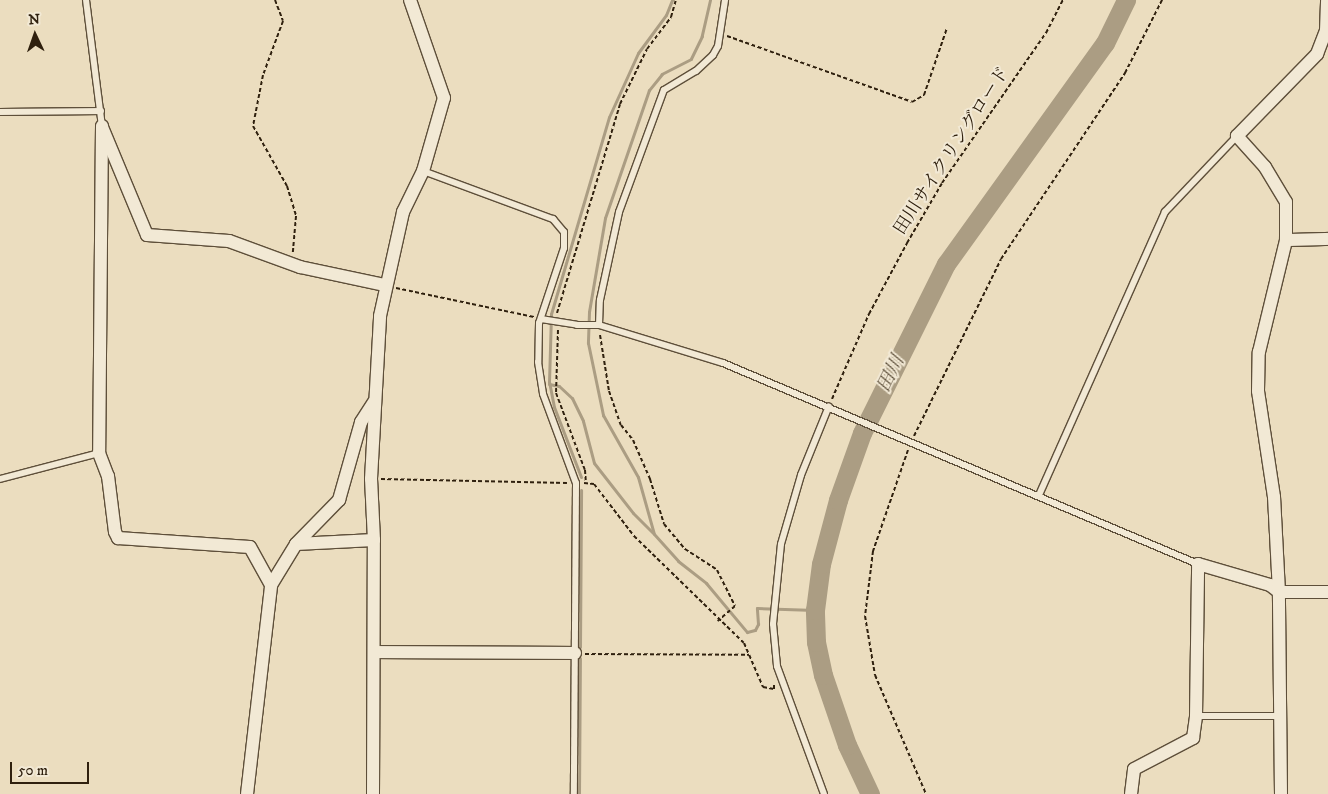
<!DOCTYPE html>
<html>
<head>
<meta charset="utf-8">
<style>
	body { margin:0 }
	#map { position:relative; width:1328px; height:794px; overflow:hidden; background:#ebddbf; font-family:"IM FELL DW Pica","Noto Serif JP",serif }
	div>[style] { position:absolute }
	.stream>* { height:3px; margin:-1.5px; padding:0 1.5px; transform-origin:1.5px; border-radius:1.5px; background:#ab9d83 }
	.river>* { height:19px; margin:-9.5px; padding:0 9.5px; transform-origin:9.5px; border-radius:9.5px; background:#ab9d83 }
	.path>* { height:2px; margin-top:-1px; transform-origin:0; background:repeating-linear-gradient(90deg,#2f200e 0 4px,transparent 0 6.5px) }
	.roads { filter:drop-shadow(1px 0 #5e4f3a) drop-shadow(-1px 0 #5e4f3a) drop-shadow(0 1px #5e4f3a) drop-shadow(0 -1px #5e4f3a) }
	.lane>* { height:6px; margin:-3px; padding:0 3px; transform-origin:3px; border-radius:3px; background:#f2e9d5 }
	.street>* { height:12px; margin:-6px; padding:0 6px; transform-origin:6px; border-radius:6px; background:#f2e9d5 }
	span { translate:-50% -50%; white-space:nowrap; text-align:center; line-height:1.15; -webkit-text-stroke:4px #f2e9d5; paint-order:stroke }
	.street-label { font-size:18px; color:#2f200e }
	.water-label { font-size:19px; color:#5a4c37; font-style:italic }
	.north { position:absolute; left:10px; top:10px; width:50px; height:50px; -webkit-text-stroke:4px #f2e9d5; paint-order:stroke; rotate:357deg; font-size:14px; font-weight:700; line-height:20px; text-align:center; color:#2f200e }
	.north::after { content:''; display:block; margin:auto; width:18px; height:22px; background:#2f200e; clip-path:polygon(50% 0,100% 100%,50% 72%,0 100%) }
	.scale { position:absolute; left:10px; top:762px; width:79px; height:22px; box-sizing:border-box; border:2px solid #2f200e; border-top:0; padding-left:6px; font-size:15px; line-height:18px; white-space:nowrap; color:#2f200e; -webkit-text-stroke:4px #f2e9d5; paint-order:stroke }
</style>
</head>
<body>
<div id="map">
	<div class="stream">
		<i style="left:710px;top:0;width:37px;rotate:103deg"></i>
		<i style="left:702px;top:36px;width:25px;rotate:116deg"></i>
		<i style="left:691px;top:59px;width:33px;rotate:153deg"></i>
		<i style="left:662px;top:74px;width:21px;rotate:129deg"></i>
		<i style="left:649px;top:90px;width:135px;rotate:109deg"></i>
		<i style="left:605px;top:218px;width:95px;rotate:99.7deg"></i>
		<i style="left:589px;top:312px;width:31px;rotate:92deg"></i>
		<i style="left:588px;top:343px;width:74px;rotate:78.2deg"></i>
		<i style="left:603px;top:415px;width:71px;rotate:60.6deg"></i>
		<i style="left:638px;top:477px;width:59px;rotate:74.3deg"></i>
		<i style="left:654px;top:534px;width:36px;rotate:48deg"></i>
		<i style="left:678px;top:561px;width:36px;rotate:38deg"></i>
		<i style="left:706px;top:583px;width:64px;rotate:50.1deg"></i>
		<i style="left:747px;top:632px;width:8px;rotate:-14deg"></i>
		<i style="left:755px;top:630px;width:7px;rotate:-63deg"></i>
		<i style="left:758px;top:624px;width:16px;rotate:-94deg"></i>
		<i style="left:757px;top:608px;width:58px;rotate:2deg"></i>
		<i style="left:549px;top:384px;width:10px;rotate:11deg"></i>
		<i style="left:559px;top:386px;width:18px;rotate:43deg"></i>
		<i style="left:572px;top:398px;width:25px;rotate:64deg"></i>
		<i style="left:583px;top:421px;width:43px;rotate:75.3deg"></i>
		<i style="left:594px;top:463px;width:63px;rotate:52deg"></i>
		<i style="left:633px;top:513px;width:28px;rotate:45deg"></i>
		<i style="left:581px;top:477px;width:75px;rotate:-111.1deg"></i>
		<i style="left:554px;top:407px;width:25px;rotate:-101deg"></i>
		<i style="left:549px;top:382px;width:68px;rotate:-88.3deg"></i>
		<i style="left:551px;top:314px;width:205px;rotate:-73.6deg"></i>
		<i style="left:609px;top:117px;width:70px;rotate:-65.6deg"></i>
		<i style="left:638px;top:53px;width:47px;rotate:-53.6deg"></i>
		<i style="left:666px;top:15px;width:16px;rotate:-68deg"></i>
		<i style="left:580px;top:647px;width:157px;rotate:-89.6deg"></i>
		<i style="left:579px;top:794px;width:136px;rotate:-89.6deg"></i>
	</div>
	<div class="river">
		<i style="left:870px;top:794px;width:54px;rotate:-115.1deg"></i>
		<i style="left:847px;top:745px;width:74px;rotate:-108.9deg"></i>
		<i style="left:823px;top:675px;width:34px;rotate:-102deg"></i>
		<i style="left:816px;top:642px;width:32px;rotate:-92deg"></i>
		<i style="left:815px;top:610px;width:46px;rotate:-82.6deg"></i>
		<i style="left:821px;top:564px;width:66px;rotate:-75.1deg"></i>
		<i style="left:838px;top:500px;width:71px;rotate:-70.3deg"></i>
		<i style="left:862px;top:433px;width:189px;rotate:-63.6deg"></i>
		<i style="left:946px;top:264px;width:272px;rotate:-54.3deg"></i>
		<i style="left:1105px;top:43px;width:48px;rotate:-64deg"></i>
	</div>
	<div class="path">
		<i style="left:275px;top:0;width:22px;rotate:69deg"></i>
		<i style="left:283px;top:21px;width:58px;rotate:110.3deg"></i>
		<i style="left:263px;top:75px;width:52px;rotate:101.1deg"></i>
		<i style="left:253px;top:126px;width:69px;rotate:60.5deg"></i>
		<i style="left:287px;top:186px;width:31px;rotate:73deg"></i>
		<i style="left:296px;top:216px;width:38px;rotate:95deg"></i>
		<i style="left:727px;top:36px;width:196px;rotate:19.6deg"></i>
		<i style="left:912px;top:102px;width:14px;rotate:-30deg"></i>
		<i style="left:924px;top:95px;width:71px;rotate:-71.1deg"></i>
		<i style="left:396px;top:288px;width:141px;rotate:11.9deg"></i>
		<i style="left:557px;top:313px;width:218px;rotate:-73.2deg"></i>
		<i style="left:620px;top:104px;width:61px;rotate:-63.9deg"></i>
		<i style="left:647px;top:49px;width:40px;rotate:-53deg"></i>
		<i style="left:671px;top:17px;width:18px;rotate:-74deg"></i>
		<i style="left:558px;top:330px;width:63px;rotate:91.8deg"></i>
		<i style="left:556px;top:393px;width:82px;rotate:69.4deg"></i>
		<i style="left:585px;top:470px;width:13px;rotate:86deg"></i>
		<i style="left:600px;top:335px;width:57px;rotate:80.9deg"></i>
		<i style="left:609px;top:391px;width:36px;rotate:71deg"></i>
		<i style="left:621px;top:425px;width:19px;rotate:51deg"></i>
		<i style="left:633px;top:440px;width:43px;rotate:66.4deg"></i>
		<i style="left:650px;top:479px;width:47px;rotate:72.7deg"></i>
		<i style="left:664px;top:524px;width:33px;rotate:50deg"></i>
		<i style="left:685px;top:549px;width:38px;rotate:33deg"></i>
		<i style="left:717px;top:570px;width:40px;rotate:63.4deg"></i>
		<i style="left:735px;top:606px;width:23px;rotate:139deg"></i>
		<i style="left:832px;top:399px;width:93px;rotate:-66.5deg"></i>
		<i style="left:869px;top:314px;width:81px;rotate:-61.8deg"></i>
		<i style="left:907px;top:243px;width:69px;rotate:-59.7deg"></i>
		<i style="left:942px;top:183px;width:183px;rotate:-55.3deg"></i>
		<i style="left:1046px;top:33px;width:37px;rotate:-63deg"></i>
		<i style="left:914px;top:436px;width:197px;rotate:-63.8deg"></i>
		<i style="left:1001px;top:259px;width:224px;rotate:-56.3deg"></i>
		<i style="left:1125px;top:73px;width:82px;rotate:-63.1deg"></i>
		<i style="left:908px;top:450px;width:107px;rotate:109.1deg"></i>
		<i style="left:873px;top:551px;width:65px;rotate:97deg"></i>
		<i style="left:865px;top:616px;width:60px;rotate:80.4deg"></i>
		<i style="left:875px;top:675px;width:129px;rotate:66.8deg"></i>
		<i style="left:381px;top:479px;width:186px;rotate:1.2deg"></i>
		<i style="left:584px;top:483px;width:10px;rotate:6deg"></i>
		<i style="left:594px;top:484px;width:66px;rotate:52.4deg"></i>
		<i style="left:634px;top:536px;width:153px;rotate:44.2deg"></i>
		<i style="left:744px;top:643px;width:48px;rotate:66.6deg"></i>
		<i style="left:763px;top:687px;width:11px;rotate:10deg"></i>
		<i style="left:774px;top:689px;width:4px;rotate:-90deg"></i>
		<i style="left:585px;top:654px;width:164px;rotate:0.3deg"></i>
	</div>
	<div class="roads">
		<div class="lane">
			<i style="left:86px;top:0;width:127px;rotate:82.8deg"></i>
			<i style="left:0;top:112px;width:101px;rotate:-0.6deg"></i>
			<i style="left:423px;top:171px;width:139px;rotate:20.3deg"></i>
			<i style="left:553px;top:219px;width:17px;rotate:50deg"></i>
			<i style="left:564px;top:232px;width:16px;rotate:90deg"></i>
			<i style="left:564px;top:248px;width:79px;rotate:108.4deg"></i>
			<i style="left:539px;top:323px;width:39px;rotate:91deg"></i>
			<i style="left:538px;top:362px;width:32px;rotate:81deg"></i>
			<i style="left:543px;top:394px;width:95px;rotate:69.7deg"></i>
			<i style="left:576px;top:483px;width:311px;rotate:90.4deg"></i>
			<i style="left:541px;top:319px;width:36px;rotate:9deg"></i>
			<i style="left:577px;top:325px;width:22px"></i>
			<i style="left:599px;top:325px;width:130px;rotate:17deg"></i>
			<i style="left:723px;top:363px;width:516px;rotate:22.94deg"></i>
			<i style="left:599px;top:325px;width:25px;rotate:-88deg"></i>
			<i style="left:600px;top:300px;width:90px;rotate:-77.8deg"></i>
			<i style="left:619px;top:212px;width:130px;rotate:-69.8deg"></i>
			<i style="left:664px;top:90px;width:37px;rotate:-31deg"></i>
			<i style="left:696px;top:71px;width:23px;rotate:-43deg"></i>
			<i style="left:713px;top:55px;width:10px;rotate:-61deg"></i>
			<i style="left:718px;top:46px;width:47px;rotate:-81.3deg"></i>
			<i style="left:0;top:479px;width:102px;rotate:-14.7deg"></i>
			<i style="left:1039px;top:495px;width:310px;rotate:-66deg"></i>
			<i style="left:1165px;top:212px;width:105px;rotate:-46.5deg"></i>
			<i style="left:1196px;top:716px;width:84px"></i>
			<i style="left:824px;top:794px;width:136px;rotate:-110.2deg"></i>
			<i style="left:777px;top:666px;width:42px;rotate:-95.4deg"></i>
			<i style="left:773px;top:624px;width:80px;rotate:-84.3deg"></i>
			<i style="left:781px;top:544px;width:72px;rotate:-73.8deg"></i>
			<i style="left:801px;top:475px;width:74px;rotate:-67.9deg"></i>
		</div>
		<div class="street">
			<i style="left:102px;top:126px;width:327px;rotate:90.5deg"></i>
			<i style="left:99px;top:453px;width:25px;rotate:69deg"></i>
			<i style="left:108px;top:476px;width:56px;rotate:82.9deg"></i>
			<i style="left:115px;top:532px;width:7px;rotate:63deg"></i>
			<i style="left:118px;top:538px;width:132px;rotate:3.9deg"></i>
			<i style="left:250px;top:547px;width:43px;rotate:61.1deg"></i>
			<i style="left:102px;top:127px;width:117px;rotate:67.4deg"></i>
			<i style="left:147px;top:235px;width:82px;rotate:4.2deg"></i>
			<i style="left:229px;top:241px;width:76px;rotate:20.1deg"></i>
			<i style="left:300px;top:267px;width:87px;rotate:12deg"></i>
			<i style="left:1286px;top:240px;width:42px;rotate:-1.4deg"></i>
			<i style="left:296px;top:544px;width:78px;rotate:-2.9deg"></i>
			<i style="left:374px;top:652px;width:201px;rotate:0.3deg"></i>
			<i style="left:247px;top:794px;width:210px;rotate:-83.4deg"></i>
			<i style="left:271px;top:585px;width:48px;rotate:-58.6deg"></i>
			<i style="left:296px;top:544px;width:62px;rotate:-45.7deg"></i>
			<i style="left:339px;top:500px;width:81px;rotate:-74.2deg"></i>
			<i style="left:361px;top:422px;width:24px;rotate:-57deg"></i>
			<i style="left:373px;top:794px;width:254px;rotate:-89.8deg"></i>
			<i style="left:374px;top:540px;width:61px;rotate:-92.8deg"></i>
			<i style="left:371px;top:479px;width:163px;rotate:-86.8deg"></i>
			<i style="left:380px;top:316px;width:107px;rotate:-77.5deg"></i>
			<i style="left:403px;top:212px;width:46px;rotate:-64deg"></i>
			<i style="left:423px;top:171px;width:76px;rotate:-74deg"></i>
			<i style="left:444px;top:98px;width:104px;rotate:-109.1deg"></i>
			<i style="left:1131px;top:794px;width:25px;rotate:-83deg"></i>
			<i style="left:1134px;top:769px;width:67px;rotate:-27.7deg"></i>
			<i style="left:1193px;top:738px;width:22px;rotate:-82deg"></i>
			<i style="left:1196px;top:716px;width:152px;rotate:-89.2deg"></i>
			<i style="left:1198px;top:564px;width:75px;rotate:16.3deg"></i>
			<i style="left:1270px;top:585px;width:11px;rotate:38deg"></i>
			<i style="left:1279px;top:592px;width:49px"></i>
			<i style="left:1281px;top:794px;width:202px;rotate:-90.6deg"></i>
			<i style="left:1279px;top:592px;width:95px;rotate:-93deg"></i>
			<i style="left:1274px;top:497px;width:107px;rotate:-98.6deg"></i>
			<i style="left:1258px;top:391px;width:39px;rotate:-89deg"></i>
			<i style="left:1259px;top:352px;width:115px;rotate:-76.4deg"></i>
			<i style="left:1286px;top:240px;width:38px;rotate:-90deg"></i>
			<i style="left:1286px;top:202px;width:41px;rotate:-121deg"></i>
			<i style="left:1265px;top:167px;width:42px;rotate:-132.1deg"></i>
			<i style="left:1237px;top:136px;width:115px;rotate:-45.7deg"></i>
			<i style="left:1317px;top:54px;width:25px;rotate:-69deg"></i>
			<i style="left:1326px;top:31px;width:31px;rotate:-88deg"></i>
		</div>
	</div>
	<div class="street-label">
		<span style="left:952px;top:151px;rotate:-57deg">田川サイクリングロード</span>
	</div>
	<div class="water-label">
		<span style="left:891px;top:374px;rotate:-64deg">田川</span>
	</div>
	<div class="north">N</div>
	<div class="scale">50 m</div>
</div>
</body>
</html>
